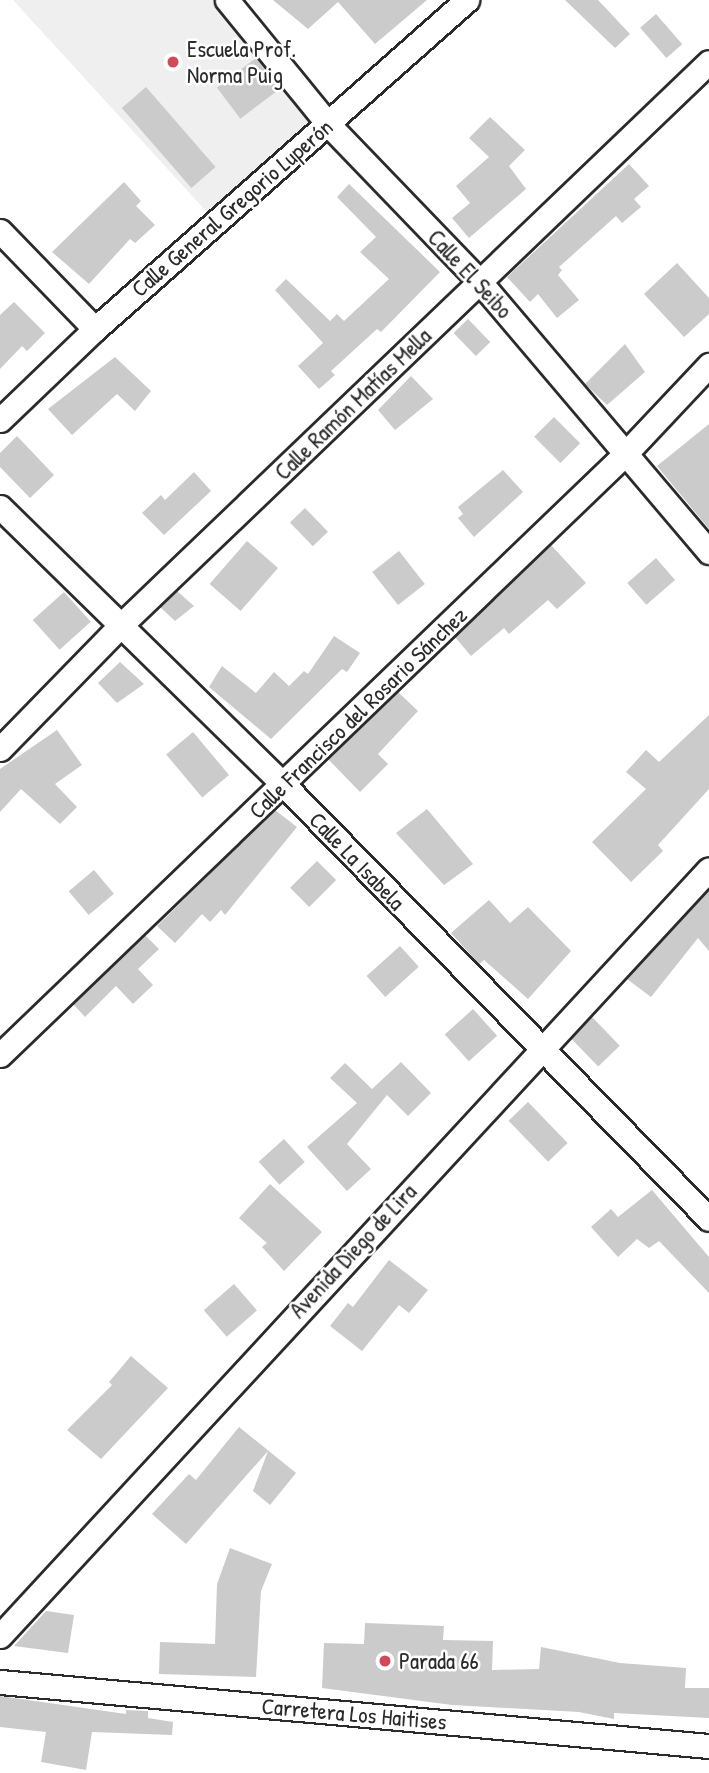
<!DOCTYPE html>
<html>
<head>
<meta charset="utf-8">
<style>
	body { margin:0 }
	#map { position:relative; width:709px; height:1773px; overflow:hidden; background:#fff; font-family:"Patrick Hand",sans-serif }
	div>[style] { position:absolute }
	.built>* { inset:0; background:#efefef }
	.building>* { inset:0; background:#cbcbcb; transform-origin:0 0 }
	.roads { filter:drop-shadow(2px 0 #2b2b2b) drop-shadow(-2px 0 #2b2b2b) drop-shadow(0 2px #2b2b2b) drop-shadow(0 -2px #2b2b2b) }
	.street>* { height:23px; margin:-11.5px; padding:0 11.5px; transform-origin:11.5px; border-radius:11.5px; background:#fff }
	.dots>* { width:19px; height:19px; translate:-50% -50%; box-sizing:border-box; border:4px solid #fff; border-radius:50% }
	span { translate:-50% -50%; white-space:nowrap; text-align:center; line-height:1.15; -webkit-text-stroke:5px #fff; paint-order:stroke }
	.poi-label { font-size:23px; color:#2b2b2b }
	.left { translate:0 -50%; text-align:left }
	.street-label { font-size:23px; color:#2b2b2b }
</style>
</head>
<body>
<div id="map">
	<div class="built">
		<i style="clip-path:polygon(13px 0,227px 0,328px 124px,216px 222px)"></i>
	</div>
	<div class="building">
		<i style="clip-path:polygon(273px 0,427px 0,375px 44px,338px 2px,308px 29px)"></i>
		<i style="clip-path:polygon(565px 0,598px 0,630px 34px,615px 48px)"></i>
		<i style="left:656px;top:14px;width:40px;height:21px;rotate:49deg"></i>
		<i style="left:256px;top:58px;width:39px;height:49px;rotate:53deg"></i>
		<i style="left:146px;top:87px;width:106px;height:32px;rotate:49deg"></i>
		<i style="clip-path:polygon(490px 117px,525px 150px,509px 166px,526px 189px,469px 238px,452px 218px,470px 203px,456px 186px,489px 157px,469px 138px)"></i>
		<i style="clip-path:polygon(629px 164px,649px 186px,634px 199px,641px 207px,622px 223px,616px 216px,559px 267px,562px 270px,558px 275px,579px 300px,557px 318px,538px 294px,530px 302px,507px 277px)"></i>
		<i style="clip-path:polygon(124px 182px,141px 201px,136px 206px,155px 225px,135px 243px,130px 239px,89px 284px,52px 252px)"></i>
		<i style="clip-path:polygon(349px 184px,440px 272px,381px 332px,377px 329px,331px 371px,335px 375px,319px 389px,298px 366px,323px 343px,275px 290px,286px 279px,330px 321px,337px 314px,344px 321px,389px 279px,360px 252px,376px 237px,337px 197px)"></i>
		<i style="clip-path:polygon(677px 263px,709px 298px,709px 314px,684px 337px,644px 294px)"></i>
		<i style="clip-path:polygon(14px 302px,45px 333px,27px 351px,22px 346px,0 369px,0 315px)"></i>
		<i style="left:468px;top:319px;width:32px;height:20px;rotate:46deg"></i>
		<i style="clip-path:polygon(625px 344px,645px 372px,607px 405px,585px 384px)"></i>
		<i style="clip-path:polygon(115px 357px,151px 391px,135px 411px,117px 394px,72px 435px,48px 409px)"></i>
		<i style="clip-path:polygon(411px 376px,433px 399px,395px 430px,378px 410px)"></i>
		<i style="left:554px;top:417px;width:37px;height:28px;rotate:45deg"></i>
		<i style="clip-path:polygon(709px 424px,709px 529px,657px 466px)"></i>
		<i style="clip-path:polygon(17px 436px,54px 475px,30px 498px,0 467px,0 453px)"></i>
		<i style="clip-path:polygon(503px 470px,523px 492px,474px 537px,458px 518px,463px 514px,458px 507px)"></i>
		<i style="clip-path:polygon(194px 472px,211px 491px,164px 535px,142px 513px,161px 495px,165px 500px)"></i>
		<i style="left:305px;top:508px;width:33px;height:21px;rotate:46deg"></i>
		<i style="left:247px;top:541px;width:41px;height:57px;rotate:41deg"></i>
		<i style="clip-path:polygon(551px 545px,586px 583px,557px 609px,548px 600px,509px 634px,504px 628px,471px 656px,455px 637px)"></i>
		<i style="left:399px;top:551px;width:42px;height:34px;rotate:52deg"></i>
		<i style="left:656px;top:558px;width:29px;height:38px;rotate:49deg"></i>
		<i style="clip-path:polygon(177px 591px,194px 606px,175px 621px,160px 607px)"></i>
		<i style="left:64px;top:592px;width:40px;height:42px;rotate:48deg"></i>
		<i style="clip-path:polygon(334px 636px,360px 653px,347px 672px,342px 669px,271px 739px,209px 687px,222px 666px,256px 693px,274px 672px,289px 686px,304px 671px,308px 674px)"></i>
		<i style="clip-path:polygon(120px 662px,144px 684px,117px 703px,98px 683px)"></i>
		<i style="clip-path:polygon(398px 692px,418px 711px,378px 754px,388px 764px,360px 792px,328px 759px)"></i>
		<i style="clip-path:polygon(709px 715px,709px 789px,658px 845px,663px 851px,631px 882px,592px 842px,646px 789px,626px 772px,646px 750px,659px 762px)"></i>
		<i style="clip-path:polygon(57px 730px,82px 765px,55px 784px,77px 807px,60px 824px,21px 789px,0 812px,0 769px)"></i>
		<i style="left:193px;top:732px;width:56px;height:35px;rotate:50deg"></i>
		<i style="clip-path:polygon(427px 809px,473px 864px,444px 885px,396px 833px)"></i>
		<i style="clip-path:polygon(275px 810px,297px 827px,225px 915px,221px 910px,210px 922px,202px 914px,175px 943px,157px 926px)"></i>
		<i style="left:317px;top:861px;width:27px;height:38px;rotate:45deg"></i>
		<i style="left:94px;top:870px;width:31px;height:33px;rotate:50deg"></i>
		<i style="clip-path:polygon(709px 890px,709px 951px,698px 938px,651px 997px,627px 979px)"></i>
		<i style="clip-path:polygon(489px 900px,510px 923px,528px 907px,571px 951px,528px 999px,484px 960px,479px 964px,451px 933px)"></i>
		<i style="clip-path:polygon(145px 935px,159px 949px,138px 969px,153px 985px,133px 1004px,116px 986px,85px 1017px,73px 1004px)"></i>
		<i style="left:400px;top:946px;width:28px;height:45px;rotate:48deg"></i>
		<i style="left:473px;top:1009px;width:36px;height:38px;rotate:48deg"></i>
		<i style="left:592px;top:1017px;width:40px;height:30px;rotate:46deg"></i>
		<i style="clip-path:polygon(401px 1062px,431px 1093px,408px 1116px,387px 1095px,347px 1144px,371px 1169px,347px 1191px,307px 1147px,357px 1103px,330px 1078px,345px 1063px,372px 1089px)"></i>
		<i style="left:528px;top:1102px;width:57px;height:27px;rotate:46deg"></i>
		<i style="left:284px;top:1139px;width:31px;height:34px;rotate:48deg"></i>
		<i style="clip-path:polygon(270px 1184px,322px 1232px,284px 1271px,262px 1247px,267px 1243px,239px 1218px)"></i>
		<i style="clip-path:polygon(652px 1190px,709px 1257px,709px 1293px,659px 1241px,649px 1248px,637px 1239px,618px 1257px,591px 1227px,611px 1209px,618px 1217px)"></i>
		<i style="clip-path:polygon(389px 1260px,428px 1290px,409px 1313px,399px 1305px,362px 1351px,330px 1326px,348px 1303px,353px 1307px)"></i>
		<i style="left:234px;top:1284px;width:35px;height:40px;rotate:49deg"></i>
		<i style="clip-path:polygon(131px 1356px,168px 1388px,101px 1459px,67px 1430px,112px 1385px,109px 1382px)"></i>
		<i style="clip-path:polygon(239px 1427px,296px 1473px,270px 1505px,253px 1491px,268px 1451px,186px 1544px,152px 1514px,189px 1474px,196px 1480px)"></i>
		<i style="clip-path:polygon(230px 1548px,272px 1564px,261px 1591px,256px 1677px,159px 1674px,160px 1642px,215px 1644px,217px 1584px)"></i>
		<i style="clip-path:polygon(46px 1611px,74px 1615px,68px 1653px,14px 1646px)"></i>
		<i style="clip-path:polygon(365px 1623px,444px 1626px,443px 1640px,493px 1641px,492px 1670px,539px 1669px,541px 1647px,620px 1663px,686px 1668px,685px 1688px,709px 1688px,709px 1718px,614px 1713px,614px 1719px,579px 1712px,452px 1705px,322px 1688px,324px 1643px,364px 1644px)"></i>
		<i style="clip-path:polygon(0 1696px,126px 1714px,126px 1710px,148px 1711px,148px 1718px,173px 1722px,172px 1735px,92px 1732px,86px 1770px,41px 1762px,46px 1732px,0 1727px)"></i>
	</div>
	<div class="roads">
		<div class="street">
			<i style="left:227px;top:0;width:160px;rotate:50.8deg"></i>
			<i style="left:328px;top:124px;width:219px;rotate:46.1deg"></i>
			<i style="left:480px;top:282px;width:354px;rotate:49.7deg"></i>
			<i style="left:0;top:231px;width:136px;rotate:45.9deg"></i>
			<i style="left:0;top:420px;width:132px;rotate:-43.8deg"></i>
			<i style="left:95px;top:329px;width:497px;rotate:-41.5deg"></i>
			<i style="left:0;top:507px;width:397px;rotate:44.4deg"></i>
			<i style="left:284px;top:785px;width:607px;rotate:45.6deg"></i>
			<i style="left:0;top:749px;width:172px;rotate:-45.7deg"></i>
			<i style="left:120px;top:626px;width:815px;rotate:-43.76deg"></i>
			<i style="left:0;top:1055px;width:870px;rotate:-43.88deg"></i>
			<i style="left:627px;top:452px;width:120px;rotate:-46.7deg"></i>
			<i style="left:0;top:1636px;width:1044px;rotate:-47.25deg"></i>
			<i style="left:0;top:1682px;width:712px;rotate:5.16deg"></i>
		</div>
	</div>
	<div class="dots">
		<i style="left:173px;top:62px;background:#d1495b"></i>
		<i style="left:385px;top:1661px;background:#d1495b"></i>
	</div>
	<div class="poi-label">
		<span class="left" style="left:187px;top:62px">Escuela Prof.<br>Norma Puig</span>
		<span class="left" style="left:399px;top:1661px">Parada 66</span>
	</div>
	<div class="street-label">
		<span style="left:232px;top:208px;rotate:-41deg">Calle General Gregorio Luperón</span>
		<span style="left:470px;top:274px;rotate:47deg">Calle El Seibo</span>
		<span style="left:353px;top:404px;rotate:-44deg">Calle Ramón Matías Mella</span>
		<span style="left:358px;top:713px;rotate:-44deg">Calle Francisco del Rosario Sánchez</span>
		<span style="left:357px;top:861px;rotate:46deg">Calle La Isabela</span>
		<span style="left:353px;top:1251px;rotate:-47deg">Avenida Diego de Lira</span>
		<span style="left:354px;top:1714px;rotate:5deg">Carretera Los Haitises</span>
	</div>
</div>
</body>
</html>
